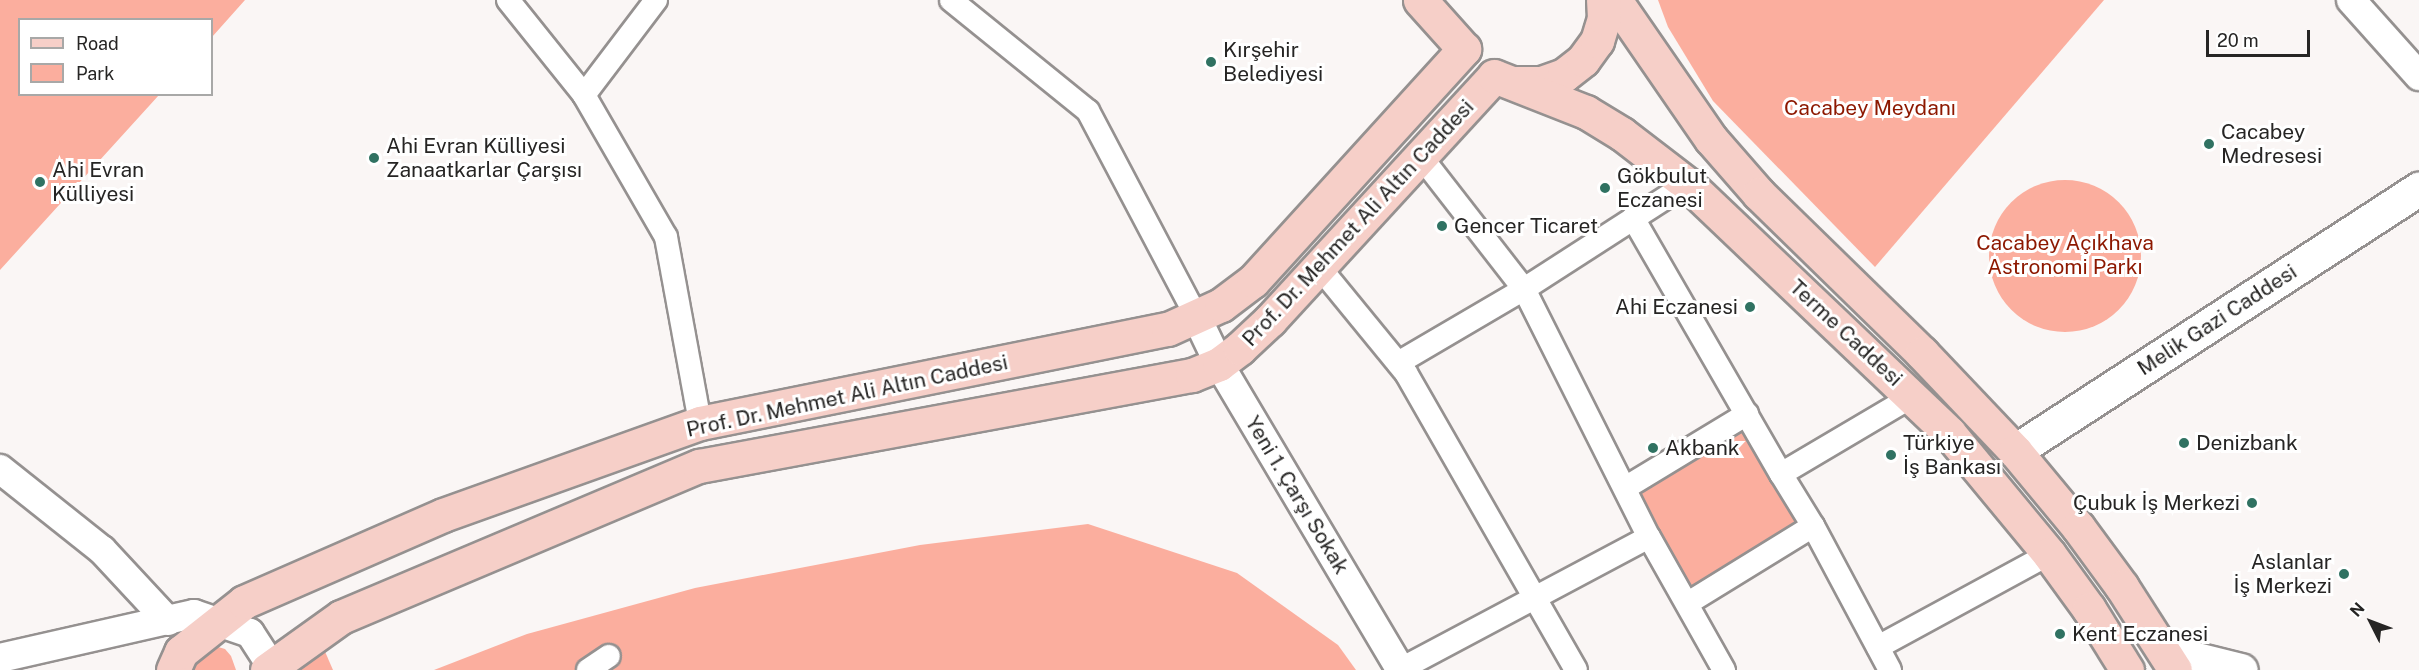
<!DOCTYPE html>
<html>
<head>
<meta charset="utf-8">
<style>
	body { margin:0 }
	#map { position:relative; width:2419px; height:670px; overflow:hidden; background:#faf6f5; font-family:"Public Sans",sans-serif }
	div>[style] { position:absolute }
	.green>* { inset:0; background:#fbae9e; transform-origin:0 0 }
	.round { border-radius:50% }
	.roads { filter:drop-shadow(2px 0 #959190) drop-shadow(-2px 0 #959190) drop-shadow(0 2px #959190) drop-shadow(0 -2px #959190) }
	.pedestrian>* { height:22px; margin:-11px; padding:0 11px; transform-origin:11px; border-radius:11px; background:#fff }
	.minor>* { height:28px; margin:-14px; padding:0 14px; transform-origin:14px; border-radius:14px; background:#fff }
	.tertiary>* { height:33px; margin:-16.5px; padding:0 16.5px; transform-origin:16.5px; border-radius:16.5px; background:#fff }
	.secondary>* { height:33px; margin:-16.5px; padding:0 16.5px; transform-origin:16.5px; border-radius:16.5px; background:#f6cfc8 }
	.dots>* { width:16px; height:16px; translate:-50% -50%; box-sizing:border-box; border:3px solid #fff; border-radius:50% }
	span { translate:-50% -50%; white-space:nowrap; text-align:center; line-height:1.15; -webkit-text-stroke:6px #fff; paint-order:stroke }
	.poi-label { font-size:21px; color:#262524 }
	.left { translate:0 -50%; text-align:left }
	.right { translate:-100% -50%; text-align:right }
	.park-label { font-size:21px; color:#8d1800 }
	.street-label { font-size:21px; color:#262524 }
	.legend { position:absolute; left:18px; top:18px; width:195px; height:78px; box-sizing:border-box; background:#fff; border:2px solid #a8a8a7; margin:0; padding:8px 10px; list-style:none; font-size:18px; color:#262524 }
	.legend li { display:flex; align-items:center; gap:12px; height:30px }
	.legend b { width:30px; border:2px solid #a8a8a7 }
	.north { position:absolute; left:2341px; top:592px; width:60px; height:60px; -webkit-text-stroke:4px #fff; paint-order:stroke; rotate:312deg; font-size:16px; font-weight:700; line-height:24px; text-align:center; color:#262524 }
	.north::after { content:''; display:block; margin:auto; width:21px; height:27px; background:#262524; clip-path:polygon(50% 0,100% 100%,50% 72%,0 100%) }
	.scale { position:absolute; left:2206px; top:30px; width:104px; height:27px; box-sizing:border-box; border:3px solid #262524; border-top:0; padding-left:8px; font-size:18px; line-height:21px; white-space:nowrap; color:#262524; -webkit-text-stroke:4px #fff; paint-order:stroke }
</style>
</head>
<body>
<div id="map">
	<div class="green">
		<i style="clip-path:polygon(0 0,245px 0,212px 37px,212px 20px,20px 20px,20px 94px,159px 95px,0 270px)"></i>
		<i style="clip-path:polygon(1658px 0,2104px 0,1875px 267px,1713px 101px,1668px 27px)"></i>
		<i class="round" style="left:1989px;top:180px;width:152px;height:152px"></i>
		<i style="left:1747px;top:414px;width:130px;height:143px;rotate:59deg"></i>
		<i style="clip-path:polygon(1088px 524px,1237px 573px,1338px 645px,1356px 670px,434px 670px,527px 634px,695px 588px,920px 545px)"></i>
		<i style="clip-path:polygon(208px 644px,225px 649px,231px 656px,236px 670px,183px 670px)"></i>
		<i style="clip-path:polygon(323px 647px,333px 670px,294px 670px)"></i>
	</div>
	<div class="roads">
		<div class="pedestrian">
			<i style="left:508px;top:0;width:122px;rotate:51.3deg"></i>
			<i style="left:584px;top:95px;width:119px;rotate:-52.8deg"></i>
			<i style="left:951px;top:0;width:176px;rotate:39deg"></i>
			<i style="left:1088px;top:111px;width:234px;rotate:62.2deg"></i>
			<i style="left:584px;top:95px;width:164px;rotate:60deg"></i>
			<i style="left:666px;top:237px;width:189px;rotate:79.6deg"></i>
			<i style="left:1422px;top:158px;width:166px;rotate:52.1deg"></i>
			<i style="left:1524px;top:289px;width:278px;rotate:63.3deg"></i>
			<i style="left:1649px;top:537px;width:153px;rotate:60.6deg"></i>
			<i style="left:1633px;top:218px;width:296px;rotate:60deg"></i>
			<i style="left:1320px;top:268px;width:136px;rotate:50.7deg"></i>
			<i style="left:1406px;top:373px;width:342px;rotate:60.2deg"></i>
			<i style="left:1398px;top:363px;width:146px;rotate:-30.4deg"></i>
			<i style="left:1524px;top:289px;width:194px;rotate:-32.8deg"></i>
			<i style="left:1625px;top:488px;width:143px;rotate:-31.2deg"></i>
			<i style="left:1688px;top:603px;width:147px;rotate:-31.6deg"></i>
			<i style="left:1878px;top:647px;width:195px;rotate:-28.5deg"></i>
			<i style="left:588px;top:670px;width:25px;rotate:-34deg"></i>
			<i style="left:1399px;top:670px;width:283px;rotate:-28deg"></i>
			<i style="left:1890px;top:670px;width:163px;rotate:-118.1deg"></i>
			<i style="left:1813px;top:526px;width:61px;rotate:-121.6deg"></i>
			<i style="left:1781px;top:474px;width:153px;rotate:-30.6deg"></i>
		</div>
		<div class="minor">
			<i style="left:2351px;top:0;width:102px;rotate:48.2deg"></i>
			<i style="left:1197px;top:318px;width:51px;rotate:64.4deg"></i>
			<i style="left:1219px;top:364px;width:356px;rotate:59.3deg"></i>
			<i style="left:0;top:469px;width:130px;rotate:38.5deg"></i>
			<i style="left:102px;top:550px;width:97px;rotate:47.1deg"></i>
			<i style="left:0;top:658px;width:199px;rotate:-12.8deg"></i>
			<i style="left:194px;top:614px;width:59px;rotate:18.7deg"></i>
			<i style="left:250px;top:633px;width:40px;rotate:57.1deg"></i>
		</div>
		<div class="tertiary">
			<i style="left:2015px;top:451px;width:482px;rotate:-33deg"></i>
			<i style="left:2164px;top:651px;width:79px;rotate:13.9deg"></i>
		</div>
		<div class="secondary">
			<i style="left:1615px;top:0;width:169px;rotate:55.4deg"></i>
			<i style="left:1711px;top:139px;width:73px;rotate:48.9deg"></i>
			<i style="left:1759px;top:194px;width:228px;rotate:44.3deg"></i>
			<i style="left:1922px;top:353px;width:135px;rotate:46.5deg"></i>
			<i style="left:2015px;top:451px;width:99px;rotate:50.3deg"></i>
			<i style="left:2078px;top:527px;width:74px;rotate:53.7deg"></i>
			<i style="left:2122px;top:587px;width:98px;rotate:57.4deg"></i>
			<i style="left:1516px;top:83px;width:25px"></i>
			<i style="left:1541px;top:83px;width:24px;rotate:-19deg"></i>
			<i style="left:1564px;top:75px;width:24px;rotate:-38deg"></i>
			<i style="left:1583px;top:60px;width:24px;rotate:-54deg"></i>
			<i style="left:1597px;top:41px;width:24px;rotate:-73deg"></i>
			<i style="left:1604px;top:18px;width:18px;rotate:-93deg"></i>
			<i style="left:173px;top:670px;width:20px;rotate:-66deg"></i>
			<i style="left:181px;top:652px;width:80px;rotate:-38.4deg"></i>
			<i style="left:244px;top:602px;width:217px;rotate:-23.6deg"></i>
			<i style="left:443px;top:515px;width:273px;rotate:-19.7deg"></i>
			<i style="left:700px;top:423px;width:477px;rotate:-11.4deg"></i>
			<i style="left:1168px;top:329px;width:58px;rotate:-24.4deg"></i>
			<i style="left:1221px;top:305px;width:40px;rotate:-37deg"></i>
			<i style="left:1253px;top:281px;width:314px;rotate:-47.7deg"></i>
			<i style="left:1464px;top:49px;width:66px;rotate:-131.9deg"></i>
			<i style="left:267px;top:670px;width:91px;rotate:-35.6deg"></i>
			<i style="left:341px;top:617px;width:389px;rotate:-22.9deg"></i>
			<i style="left:699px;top:466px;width:501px;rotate:-10.46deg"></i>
			<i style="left:1192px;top:375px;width:29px;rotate:-22deg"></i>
			<i style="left:1219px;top:364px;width:26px;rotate:-37deg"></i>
			<i style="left:1240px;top:348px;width:41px;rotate:-43deg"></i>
			<i style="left:1270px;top:320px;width:331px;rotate:-47.4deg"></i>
			<i style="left:1494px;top:76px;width:99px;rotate:21.4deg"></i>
			<i style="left:1586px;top:112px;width:42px;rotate:31.4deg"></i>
			<i style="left:1622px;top:134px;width:88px;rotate:37.6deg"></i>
			<i style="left:1692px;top:188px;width:355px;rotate:43.6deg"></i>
			<i style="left:1949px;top:433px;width:157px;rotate:50.4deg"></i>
			<i style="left:2049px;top:554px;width:68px;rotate:54deg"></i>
			<i style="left:2089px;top:609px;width:72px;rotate:58.1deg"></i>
		</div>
	</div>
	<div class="dots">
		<i style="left:1211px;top:62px;background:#307262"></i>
		<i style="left:2209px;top:144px;background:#307262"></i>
		<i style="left:374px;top:158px;background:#307262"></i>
		<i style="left:40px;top:182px;background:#307262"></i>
		<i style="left:1605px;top:188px;background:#307262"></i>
		<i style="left:1442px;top:226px;background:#307262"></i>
		<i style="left:1750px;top:307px;background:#307262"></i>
		<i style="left:2184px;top:443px;background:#307262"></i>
		<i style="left:1653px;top:448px;background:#307262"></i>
		<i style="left:1891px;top:455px;background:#307262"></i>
		<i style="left:2252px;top:503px;background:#307262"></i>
		<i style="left:2344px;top:574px;background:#307262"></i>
		<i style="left:2060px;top:634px;background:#307262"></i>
	</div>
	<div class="poi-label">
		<span class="left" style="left:1223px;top:62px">Kırşehir<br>Belediyesi</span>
		<span class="left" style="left:2221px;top:144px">Cacabey<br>Medresesi</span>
		<span class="left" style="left:386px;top:158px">Ahi Evran Külliyesi<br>Zanaatkarlar Çarşısı</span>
		<span class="left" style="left:52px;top:182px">Ahi Evran<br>Külliyesi</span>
		<span class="left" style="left:1617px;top:188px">Gökbulut<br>Eczanesi</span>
		<span class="left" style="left:1454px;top:226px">Gencer Ticaret</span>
		<span class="right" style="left:1738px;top:307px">Ahi Eczanesi</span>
		<span class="left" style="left:1903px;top:455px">Türkiye<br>İş Bankası</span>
		<span class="left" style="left:2196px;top:443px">Denizbank</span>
		<span class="left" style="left:1665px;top:448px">Akbank</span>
		<span class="right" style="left:2240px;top:503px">Çubuk İş Merkezi</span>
		<span class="right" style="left:2332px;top:574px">Aslanlar<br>İş Merkezi</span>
		<span class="left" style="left:2072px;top:634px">Kent Eczanesi</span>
	</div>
	<div class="park-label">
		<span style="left:1870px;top:108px">Cacabey Meydanı</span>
		<span style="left:2065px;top:255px">Cacabey Açıkhava<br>Astronomi Parkı</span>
	</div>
	<div class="street-label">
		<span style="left:1358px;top:223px;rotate:-47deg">Prof. Dr. Mehmet Ali Altın Caddesi</span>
		<span style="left:2217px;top:320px;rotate:-33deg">Melik Gazi Caddesi</span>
		<span style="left:1846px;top:333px;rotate:43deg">Terme Caddesi</span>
		<span style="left:847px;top:396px;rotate:-12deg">Prof. Dr. Mehmet Ali Altın Caddesi</span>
		<span style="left:1297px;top:495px;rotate:59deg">Yeni 1. Çarşı Sokak</span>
	</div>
	<ul class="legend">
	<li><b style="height:8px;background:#f6cfc8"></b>Road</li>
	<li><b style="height:16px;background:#fbae9e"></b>Park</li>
	</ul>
	<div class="north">N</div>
	<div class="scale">20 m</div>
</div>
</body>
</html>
